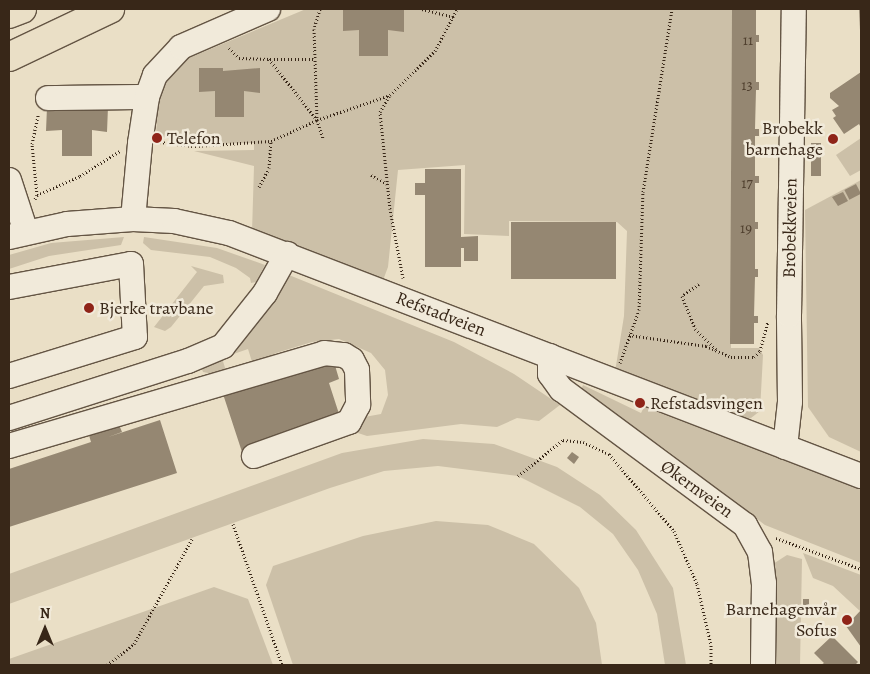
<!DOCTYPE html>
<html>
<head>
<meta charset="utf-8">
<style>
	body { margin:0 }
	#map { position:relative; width:870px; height:674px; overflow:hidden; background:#eadfc6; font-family:Alegreya,serif }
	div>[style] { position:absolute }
	.green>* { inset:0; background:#ccc0a8 }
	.building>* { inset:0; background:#958772; transform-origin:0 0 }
	.path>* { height:3px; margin-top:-1.5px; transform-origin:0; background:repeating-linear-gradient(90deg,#382718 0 1px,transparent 0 3.5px) }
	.roads { filter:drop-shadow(1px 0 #645544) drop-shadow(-1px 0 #645544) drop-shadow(0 1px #645544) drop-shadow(0 -1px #645544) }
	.minor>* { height:24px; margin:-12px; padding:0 12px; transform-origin:12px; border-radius:12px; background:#f1eada }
	.highway>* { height:28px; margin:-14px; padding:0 14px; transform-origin:14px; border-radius:14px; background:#eadfc6 }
	.dots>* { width:14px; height:14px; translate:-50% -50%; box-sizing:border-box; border:2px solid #f1eada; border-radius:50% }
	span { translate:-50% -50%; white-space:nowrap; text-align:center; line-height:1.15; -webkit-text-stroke:5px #f1eada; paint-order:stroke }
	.number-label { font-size:15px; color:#4f3f2e }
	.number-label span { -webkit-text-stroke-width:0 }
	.poi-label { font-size:18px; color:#382718 }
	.right { translate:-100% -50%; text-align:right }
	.left { translate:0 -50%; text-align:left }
	.street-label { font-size:18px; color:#382718 }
	.frame { position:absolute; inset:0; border:10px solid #382718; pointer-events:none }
	.north { position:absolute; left:20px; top:604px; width:50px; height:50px; -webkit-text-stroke:4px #f1eada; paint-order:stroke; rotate:0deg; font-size:14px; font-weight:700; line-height:20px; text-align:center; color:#382718 }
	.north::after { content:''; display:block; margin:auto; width:18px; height:22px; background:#382718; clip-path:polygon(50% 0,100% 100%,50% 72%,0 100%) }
</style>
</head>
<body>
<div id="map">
	<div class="green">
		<i style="clip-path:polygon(306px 9px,732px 9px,731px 348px,759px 348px,763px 355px,760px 411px,751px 418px,742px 420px,615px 372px,624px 316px,627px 231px,617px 222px,509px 221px,509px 236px,464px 234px,465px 165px,398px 170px,388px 267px,382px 283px,252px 232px,254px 166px,194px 151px,254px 150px,254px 143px,195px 144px,156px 136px,159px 83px,172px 65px)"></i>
		<i style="clip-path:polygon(861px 138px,861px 170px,850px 176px,836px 155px)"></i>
		<i style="clip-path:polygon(861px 180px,861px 452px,829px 437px,808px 407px,805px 210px)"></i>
		<i style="clip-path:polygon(124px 237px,121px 245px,49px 256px,9px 269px,9px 255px,51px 243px)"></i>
		<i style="clip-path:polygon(144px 237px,217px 248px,265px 265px,256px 282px,251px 283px,250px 278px,236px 268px,210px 257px,151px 250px,143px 243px)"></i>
		<i style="clip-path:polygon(191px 266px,223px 275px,224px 283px,204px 286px,171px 327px,165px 331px,154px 327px,197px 272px)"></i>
		<i style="clip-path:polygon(289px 275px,454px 342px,514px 374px,560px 405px,539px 421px,517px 418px,497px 427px,461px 424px,367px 436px,358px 433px,354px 425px,359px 418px,381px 414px,388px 395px,385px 370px,371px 353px,339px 339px,312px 342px,276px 353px,253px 365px,248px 349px,222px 358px,226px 371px,213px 374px,203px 372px,200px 364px)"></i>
		<i style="clip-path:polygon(583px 385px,641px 413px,644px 407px,861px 489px,861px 563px,765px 525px,665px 449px,580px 392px)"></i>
		<i style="clip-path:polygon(423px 439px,494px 444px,557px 467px,600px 495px,636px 530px,673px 588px,686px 665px,665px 665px,657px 614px,638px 570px,613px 534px,580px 507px,518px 476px,438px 466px,384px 471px,330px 488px,9px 604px,9px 574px,342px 453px)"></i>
		<i style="clip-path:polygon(436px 521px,488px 525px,534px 544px,579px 588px,596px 623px,602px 665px,293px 665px,266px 585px,273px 566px,363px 536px)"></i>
		<i style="clip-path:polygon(803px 553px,861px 575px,861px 612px,833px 586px,813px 578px)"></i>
		<i style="clip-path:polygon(787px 555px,802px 559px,800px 665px,775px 665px,773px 564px)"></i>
		<i style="clip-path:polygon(214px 587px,248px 599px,273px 665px,9px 665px,9px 659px)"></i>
	</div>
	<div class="building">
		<i style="clip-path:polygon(343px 9px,404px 9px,404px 32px,388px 30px,388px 56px,359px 56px,359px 30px,343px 31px)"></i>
		<i style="clip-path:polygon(732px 9px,756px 9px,756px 35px,759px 35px,759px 42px,756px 42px,756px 82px,759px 82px,759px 90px,756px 90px,755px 129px,759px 129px,759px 136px,755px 136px,755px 176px,759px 176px,759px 183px,755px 183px,755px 222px,758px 222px,758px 229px,755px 229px,755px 269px,758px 269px,758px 277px,755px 277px,754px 316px,758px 316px,758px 323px,754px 323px,754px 344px,730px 344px)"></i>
		<i style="clip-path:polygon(859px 9px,861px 9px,861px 30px,860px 30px)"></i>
		<i style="clip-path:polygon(199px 68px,223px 68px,223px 71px,260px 68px,260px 93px,244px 91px,244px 117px,215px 117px,215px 91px,199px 92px)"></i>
		<i style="clip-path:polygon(861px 72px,861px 128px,859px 124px,844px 134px,833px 118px,836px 116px,832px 110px,839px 106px,830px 98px,830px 93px)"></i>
		<i style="clip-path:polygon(47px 107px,84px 110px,84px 107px,108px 107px,107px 132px,92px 130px,92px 156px,62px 156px,62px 130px,46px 131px)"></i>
		<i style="left:811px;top:143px;width:10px;height:33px"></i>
		<i style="clip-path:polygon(425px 169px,461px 169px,461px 237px,478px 236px,478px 261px,464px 261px,464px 248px,461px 248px,461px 267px,425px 267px,425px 195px,415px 195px,415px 183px,425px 183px)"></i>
		<i style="left:856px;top:184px;width:11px;height:13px;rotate:63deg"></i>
		<i style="clip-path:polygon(843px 192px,848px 201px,838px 206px,832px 197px)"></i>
		<i style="left:511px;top:222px;width:105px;height:57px"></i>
		<i style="clip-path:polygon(334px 362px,339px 379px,329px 383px,341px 420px,242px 452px,223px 394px)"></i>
		<i style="clip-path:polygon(160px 420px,177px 473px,9px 527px,9px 469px,91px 442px,88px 432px,118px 422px,122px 432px,108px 437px)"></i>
		<i style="clip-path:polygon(572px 452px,579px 457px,574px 464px,567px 458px)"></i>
		<i style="left:803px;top:599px;width:6px;height:10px"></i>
		<i style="clip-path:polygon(861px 610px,861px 647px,846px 626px)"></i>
		<i style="clip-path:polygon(832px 636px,858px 662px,855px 665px,821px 665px,824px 663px,814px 653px)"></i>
	</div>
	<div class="path">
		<i style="left:320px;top:9px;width:21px;rotate:107deg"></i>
		<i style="left:314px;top:29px;width:91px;rotate:88.1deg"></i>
		<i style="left:317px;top:120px;width:19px;rotate:72deg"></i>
		<i style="left:422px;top:9px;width:34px;rotate:14deg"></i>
		<i style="left:229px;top:48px;width:14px;rotate:45deg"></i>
		<i style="left:239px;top:58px;width:30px;rotate:2deg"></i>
		<i style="left:269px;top:59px;width:78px;rotate:51.8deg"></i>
		<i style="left:270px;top:59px;width:45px"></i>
		<i style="left:160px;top:142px;width:35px;rotate:7deg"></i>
		<i style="left:195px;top:146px;width:76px;rotate:-3.8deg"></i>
		<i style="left:271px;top:141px;width:51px;rotate:-24.5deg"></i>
		<i style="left:317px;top:120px;width:77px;rotate:-18.9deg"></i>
		<i style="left:371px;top:175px;width:18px;rotate:29deg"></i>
		<i style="left:259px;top:187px;width:21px;rotate:-62deg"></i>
		<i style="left:269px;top:168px;width:27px;rotate:-86deg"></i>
		<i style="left:37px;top:195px;width:47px;rotate:-23.8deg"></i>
		<i style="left:80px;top:176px;width:47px;rotate:-32deg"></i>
		<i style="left:35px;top:199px;width:4px;rotate:-63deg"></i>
		<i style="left:37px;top:195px;width:51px;rotate:-95.6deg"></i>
		<i style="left:32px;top:144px;width:30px;rotate:-78deg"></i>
		<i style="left:403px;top:278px;width:70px;rotate:-100.7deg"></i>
		<i style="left:390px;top:209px;width:98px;rotate:-95.9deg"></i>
		<i style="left:380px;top:112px;width:20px;rotate:-60deg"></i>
		<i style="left:390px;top:95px;width:63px;rotate:-44.4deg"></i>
		<i style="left:435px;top:51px;width:47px;rotate:-62.4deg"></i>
		<i style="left:699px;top:284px;width:21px;rotate:145deg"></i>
		<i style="left:682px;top:296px;width:35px;rotate:68deg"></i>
		<i style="left:695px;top:329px;width:30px;rotate:44deg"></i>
		<i style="left:629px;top:335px;width:78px;rotate:8.1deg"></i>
		<i style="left:706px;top:346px;width:27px;rotate:24deg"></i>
		<i style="left:731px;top:357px;width:23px"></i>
		<i style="left:754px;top:357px;width:8px;rotate:-45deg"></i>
		<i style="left:760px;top:351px;width:30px;rotate:-75deg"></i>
		<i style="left:620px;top:363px;width:56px;rotate:-70.3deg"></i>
		<i style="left:639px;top:310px;width:118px;rotate:-88.1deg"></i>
		<i style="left:643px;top:192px;width:185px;rotate:-81deg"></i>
		<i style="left:518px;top:476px;width:58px;rotate:-38.7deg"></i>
		<i style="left:563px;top:440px;width:20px;rotate:6deg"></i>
		<i style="left:583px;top:442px;width:29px;rotate:25deg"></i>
		<i style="left:609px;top:454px;width:101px;rotate:49.8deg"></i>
		<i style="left:674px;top:531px;width:58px;rotate:66.5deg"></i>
		<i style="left:697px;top:584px;width:63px;rotate:77.1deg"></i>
		<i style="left:711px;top:645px;width:20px;rotate:90deg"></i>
		<i style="left:233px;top:524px;width:149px;rotate:70.8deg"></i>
		<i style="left:776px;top:538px;width:90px;rotate:20deg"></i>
		<i style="left:107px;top:665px;width:34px;rotate:-38deg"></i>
		<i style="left:134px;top:644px;width:120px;rotate:-61.1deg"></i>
	</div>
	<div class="roads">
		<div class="minor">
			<i style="left:48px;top:98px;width:99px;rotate:-0.6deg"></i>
			<i style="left:9px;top:180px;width:55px;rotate:71.9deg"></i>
			<i style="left:133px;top:219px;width:76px;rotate:-84.7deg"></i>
			<i style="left:140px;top:143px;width:47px;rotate:-81.3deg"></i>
			<i style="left:147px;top:97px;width:23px;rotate:-70deg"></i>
			<i style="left:155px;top:75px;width:38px;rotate:-47deg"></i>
			<i style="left:181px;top:47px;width:95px;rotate:-23.6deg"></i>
			<i style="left:9px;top:237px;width:59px;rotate:-12.6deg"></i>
			<i style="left:67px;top:224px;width:66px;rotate:-4.3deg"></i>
			<i style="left:133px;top:219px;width:41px;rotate:2.8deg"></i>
			<i style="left:174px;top:221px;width:56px;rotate:12.3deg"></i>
			<i style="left:229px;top:233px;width:677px;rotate:21.03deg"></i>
			<i style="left:9px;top:287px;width:124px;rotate:-10.7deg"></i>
			<i style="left:131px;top:264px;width:73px;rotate:86.9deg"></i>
			<i style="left:135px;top:337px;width:132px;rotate:162.8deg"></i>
			<i style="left:550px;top:356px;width:18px;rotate:90deg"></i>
			<i style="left:550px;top:374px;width:19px;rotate:54deg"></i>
			<i style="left:561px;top:389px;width:229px;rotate:36.5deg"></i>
			<i style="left:745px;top:525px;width:31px;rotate:61deg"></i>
			<i style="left:760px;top:552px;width:31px;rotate:83deg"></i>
			<i style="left:764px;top:583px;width:82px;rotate:90.7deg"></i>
			<i style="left:9px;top:418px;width:188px;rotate:-17.7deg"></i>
			<i style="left:188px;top:361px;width:38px;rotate:-23deg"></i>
			<i style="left:223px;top:346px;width:68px;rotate:-51.6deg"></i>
			<i style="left:265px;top:293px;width:45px;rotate:-60.6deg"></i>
			<i style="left:9px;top:446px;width:328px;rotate:-16.4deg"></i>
			<i style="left:324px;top:353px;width:20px;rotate:6deg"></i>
			<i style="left:344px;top:355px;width:9px;rotate:32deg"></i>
			<i style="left:352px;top:360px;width:11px;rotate:63deg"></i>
			<i style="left:357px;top:370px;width:35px;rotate:88deg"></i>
			<i style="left:358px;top:405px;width:19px;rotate:118deg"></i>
			<i style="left:349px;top:422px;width:101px;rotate:160.3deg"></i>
			<i style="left:785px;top:447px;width:45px;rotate:-83.7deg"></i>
			<i style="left:790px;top:402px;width:87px;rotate:-90.7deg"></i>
			<i style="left:789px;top:315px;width:306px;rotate:-89.1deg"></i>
		</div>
		<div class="highway">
			<i style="left:9px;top:14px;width:14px;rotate:-21deg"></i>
			<i style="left:9px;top:57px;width:112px;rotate:-25.4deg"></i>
		</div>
	</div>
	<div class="dots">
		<i style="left:157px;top:138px;background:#8f2418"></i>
		<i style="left:833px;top:139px;background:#8f2418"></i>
		<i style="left:89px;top:308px;background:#8f2418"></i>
		<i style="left:640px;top:403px;background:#8f2418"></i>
		<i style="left:847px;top:620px;background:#8f2418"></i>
	</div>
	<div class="number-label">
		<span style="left:748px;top:41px">11</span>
		<span style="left:747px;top:86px">13</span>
		<span style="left:747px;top:184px">17</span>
		<span style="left:746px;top:229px">19</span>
	</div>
	<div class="poi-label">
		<span class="right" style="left:823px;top:139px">Brobekk<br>barnehage</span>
		<span class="left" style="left:167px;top:138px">Telefon</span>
		<span class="left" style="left:99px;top:308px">Bjerke travbane</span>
		<span class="left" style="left:650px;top:403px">Refstadsvingen</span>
		<span class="right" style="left:837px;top:620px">Barnehagenvår<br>Sofus</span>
	</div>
	<div class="street-label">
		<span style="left:790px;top:228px;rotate:-89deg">Brobekkveien</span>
		<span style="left:441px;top:314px;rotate:21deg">Refstadveien</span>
		<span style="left:697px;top:489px;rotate:36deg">Økernveien</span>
	</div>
	<div class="frame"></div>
	<div class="north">N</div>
</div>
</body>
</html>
